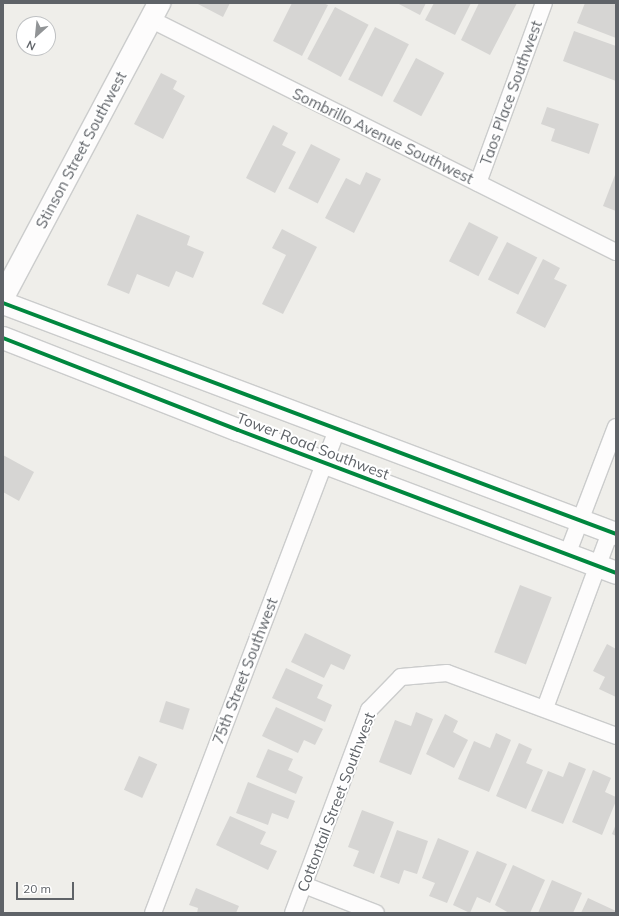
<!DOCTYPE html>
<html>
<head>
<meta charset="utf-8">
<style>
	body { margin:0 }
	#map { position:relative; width:619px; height:916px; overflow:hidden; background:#efeeea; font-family:Mulish,sans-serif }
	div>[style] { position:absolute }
	.building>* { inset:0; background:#d6d5d3; transform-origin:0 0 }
	.roads { filter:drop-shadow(1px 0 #cbcccc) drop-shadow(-1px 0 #cbcccc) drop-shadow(0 1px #cbcccc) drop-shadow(0 -1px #cbcccc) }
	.street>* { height:16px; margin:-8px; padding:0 8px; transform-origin:8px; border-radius:8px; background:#fdfcfc }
	.secondary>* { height:22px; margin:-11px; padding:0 11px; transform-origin:11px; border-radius:11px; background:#fdfcfc }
	.cycleway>* { height:4px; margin:-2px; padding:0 2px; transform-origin:2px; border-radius:2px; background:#00873e }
	span { translate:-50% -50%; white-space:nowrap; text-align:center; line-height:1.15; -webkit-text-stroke:4px #fff; paint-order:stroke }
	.street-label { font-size:15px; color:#5f6368 }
	.frame { position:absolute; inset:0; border:4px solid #5f6368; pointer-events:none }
	.north { position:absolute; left:16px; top:16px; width:40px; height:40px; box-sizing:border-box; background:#fff; border:1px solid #bfc1c3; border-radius:50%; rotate:207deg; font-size:11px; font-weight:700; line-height:16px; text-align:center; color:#5f6368 }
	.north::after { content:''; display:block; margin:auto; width:14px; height:18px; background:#919496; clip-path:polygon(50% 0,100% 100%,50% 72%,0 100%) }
	.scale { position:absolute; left:16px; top:882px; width:58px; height:18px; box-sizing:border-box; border:2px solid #5f6368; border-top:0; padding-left:5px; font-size:12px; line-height:14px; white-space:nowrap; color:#5f6368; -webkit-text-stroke:3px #fff; paint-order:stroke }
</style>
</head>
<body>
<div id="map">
	<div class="building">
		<i style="clip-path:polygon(196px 3px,230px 3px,223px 17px)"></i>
		<i style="clip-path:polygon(292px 3px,323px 3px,328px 5px,302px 56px,273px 41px)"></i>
		<i style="clip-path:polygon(397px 3px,426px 3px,420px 15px)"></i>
		<i style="clip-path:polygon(434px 3px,471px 3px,455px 35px,425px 20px)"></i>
		<i style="clip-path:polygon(479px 3px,517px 3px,490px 55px,461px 40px)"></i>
		<i style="clip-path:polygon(585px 3px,616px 3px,616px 38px,577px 23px)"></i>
		<i style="left:335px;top:7px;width:38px;height:59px;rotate:28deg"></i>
		<i style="left:375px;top:27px;width:38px;height:59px;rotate:27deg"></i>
		<i style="clip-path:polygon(574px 31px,616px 46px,616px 81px,563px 61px)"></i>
		<i style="left:416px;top:58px;width:32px;height:49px;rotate:28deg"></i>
		<i style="clip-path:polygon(161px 73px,177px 81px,173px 89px,185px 96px,163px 139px,134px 124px)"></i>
		<i style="clip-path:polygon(547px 107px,599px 124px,589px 154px,551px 141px,555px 129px,541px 124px)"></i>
		<i style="clip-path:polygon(273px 125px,288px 133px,282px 145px,296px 152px,275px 193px,246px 178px)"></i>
		<i style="left:311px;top:144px;width:33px;height:50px;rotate:27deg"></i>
		<i style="clip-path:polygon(366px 172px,381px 179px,354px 233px,325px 218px,346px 178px,360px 185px)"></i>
		<i style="clip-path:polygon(615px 175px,616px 175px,616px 211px,603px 206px)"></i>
		<i style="clip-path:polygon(137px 214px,190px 236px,187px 245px,204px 252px,193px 278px,176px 271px,169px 287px,137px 274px,129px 294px,107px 285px)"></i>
		<i style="left:469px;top:222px;width:33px;height:44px;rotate:27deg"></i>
		<i style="clip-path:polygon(282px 229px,317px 247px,283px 314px,262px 304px,286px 255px,272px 248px)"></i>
		<i style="left:507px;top:242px;width:34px;height:42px;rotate:27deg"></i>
		<i style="clip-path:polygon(543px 259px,560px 268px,554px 279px,567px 285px,545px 328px,516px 313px)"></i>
		<i style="clip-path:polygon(3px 455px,34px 472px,19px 501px,3px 492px)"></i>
		<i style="left:520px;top:585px;width:34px;height:72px;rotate:21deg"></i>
		<i style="clip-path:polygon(305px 633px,351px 655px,344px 670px,331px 664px,324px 678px,291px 662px)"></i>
		<i style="clip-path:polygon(607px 644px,616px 649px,616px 697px,599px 689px,605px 677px,593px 671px)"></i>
		<i style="clip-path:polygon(286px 668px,323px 685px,317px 698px,332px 705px,325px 722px,272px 698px)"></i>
		<i style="left:166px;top:701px;width:25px;height:22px;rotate:18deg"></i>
		<i style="clip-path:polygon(276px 707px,323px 729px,315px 745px,304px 740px,298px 753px,262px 736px)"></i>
		<i style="clip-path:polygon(416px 712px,433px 719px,411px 775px,379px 762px,395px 720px,411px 726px)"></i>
		<i style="clip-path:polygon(445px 714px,458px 721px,453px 732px,468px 740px,454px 768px,426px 754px)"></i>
		<i style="clip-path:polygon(496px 733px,511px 740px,489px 792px,458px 779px,474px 741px,490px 748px)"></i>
		<i style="clip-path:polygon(519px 743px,532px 749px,526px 763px,543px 770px,526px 809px,496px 796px)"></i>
		<i style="clip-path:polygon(268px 749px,293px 759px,288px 770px,303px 777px,296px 794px,256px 777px)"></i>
		<i style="left:139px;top:756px;width:20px;height:37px;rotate:24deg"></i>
		<i style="clip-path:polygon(569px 762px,586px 769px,563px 824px,531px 811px,548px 771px,563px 777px)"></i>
		<i style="clip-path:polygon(593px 770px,611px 778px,605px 792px,616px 797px,616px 801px,602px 835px,572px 822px)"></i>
		<i style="clip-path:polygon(248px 782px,295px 801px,288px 819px,272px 813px,268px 825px,236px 813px)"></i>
		<i style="clip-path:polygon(362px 810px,394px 822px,374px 874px,353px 866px,359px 851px,348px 847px)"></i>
		<i style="clip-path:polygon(230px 816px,266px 832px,260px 844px,277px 851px,268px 870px,216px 845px)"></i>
		<i style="clip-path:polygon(616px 824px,616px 836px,612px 834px)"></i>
		<i style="clip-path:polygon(397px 830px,428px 841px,417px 874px,404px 870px,399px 884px,380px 877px)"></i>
		<i style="clip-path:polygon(438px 838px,469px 851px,447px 903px,429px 896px,435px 883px,422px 878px)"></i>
		<i style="clip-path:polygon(477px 851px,507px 864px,490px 903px,477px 897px,470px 913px,453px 905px)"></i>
		<i style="clip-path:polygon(513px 865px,545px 880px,530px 913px,509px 913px,495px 905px)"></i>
		<i style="clip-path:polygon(552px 880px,582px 893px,573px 913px,538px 913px)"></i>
		<i style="clip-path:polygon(196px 888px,239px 906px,236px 913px,197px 913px,198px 908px,189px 905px)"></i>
		<i style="clip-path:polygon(588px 898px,616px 911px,616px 913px,581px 913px)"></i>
	</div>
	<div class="roads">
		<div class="street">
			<i style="left:150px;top:19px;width:521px;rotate:26.57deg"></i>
			<i style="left:478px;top:183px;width:192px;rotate:-69.9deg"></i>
			<i style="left:567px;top:555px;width:137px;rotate:-69.1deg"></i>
			<i style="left:545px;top:708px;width:188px;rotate:-69.7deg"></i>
			<i style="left:304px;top:885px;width:77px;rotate:21.3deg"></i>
			<i style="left:153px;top:913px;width:517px;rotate:-69.15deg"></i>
			<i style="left:293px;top:913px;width:217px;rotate:-69.5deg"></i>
			<i style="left:369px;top:710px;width:46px;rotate:-45.9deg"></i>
			<i style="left:401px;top:677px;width:46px;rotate:-5deg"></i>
			<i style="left:447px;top:673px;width:180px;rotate:20.4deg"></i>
		</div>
		<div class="secondary">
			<i style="left:3px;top:297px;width:333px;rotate:-62deg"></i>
			<i style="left:3px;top:303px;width:655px;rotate:20.65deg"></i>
			<i style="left:3px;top:338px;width:252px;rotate:21.4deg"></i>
			<i style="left:238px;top:430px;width:404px;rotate:20.7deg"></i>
		</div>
	</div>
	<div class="cycleway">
		<i style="left:3px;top:303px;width:655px;rotate:20.65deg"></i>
		<i style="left:3px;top:338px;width:252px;rotate:21.4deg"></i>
		<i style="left:238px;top:430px;width:404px;rotate:20.7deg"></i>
	</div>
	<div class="street-label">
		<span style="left:511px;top:93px;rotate:-70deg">Taos Place Southwest</span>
		<span style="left:383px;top:136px;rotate:26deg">Sombrillo Avenue Southwest</span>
		<span style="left:81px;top:150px;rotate:-62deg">Stinson Street Southwest</span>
		<span style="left:313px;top:446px;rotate:21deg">Tower Road Southwest</span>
		<span style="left:245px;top:671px;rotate:-69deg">75th Street Southwest</span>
		<span style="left:336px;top:802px;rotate:-69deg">Cottontail Street Southwest</span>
	</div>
	<div class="frame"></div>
	<div class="north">N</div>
	<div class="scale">20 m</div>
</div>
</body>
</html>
